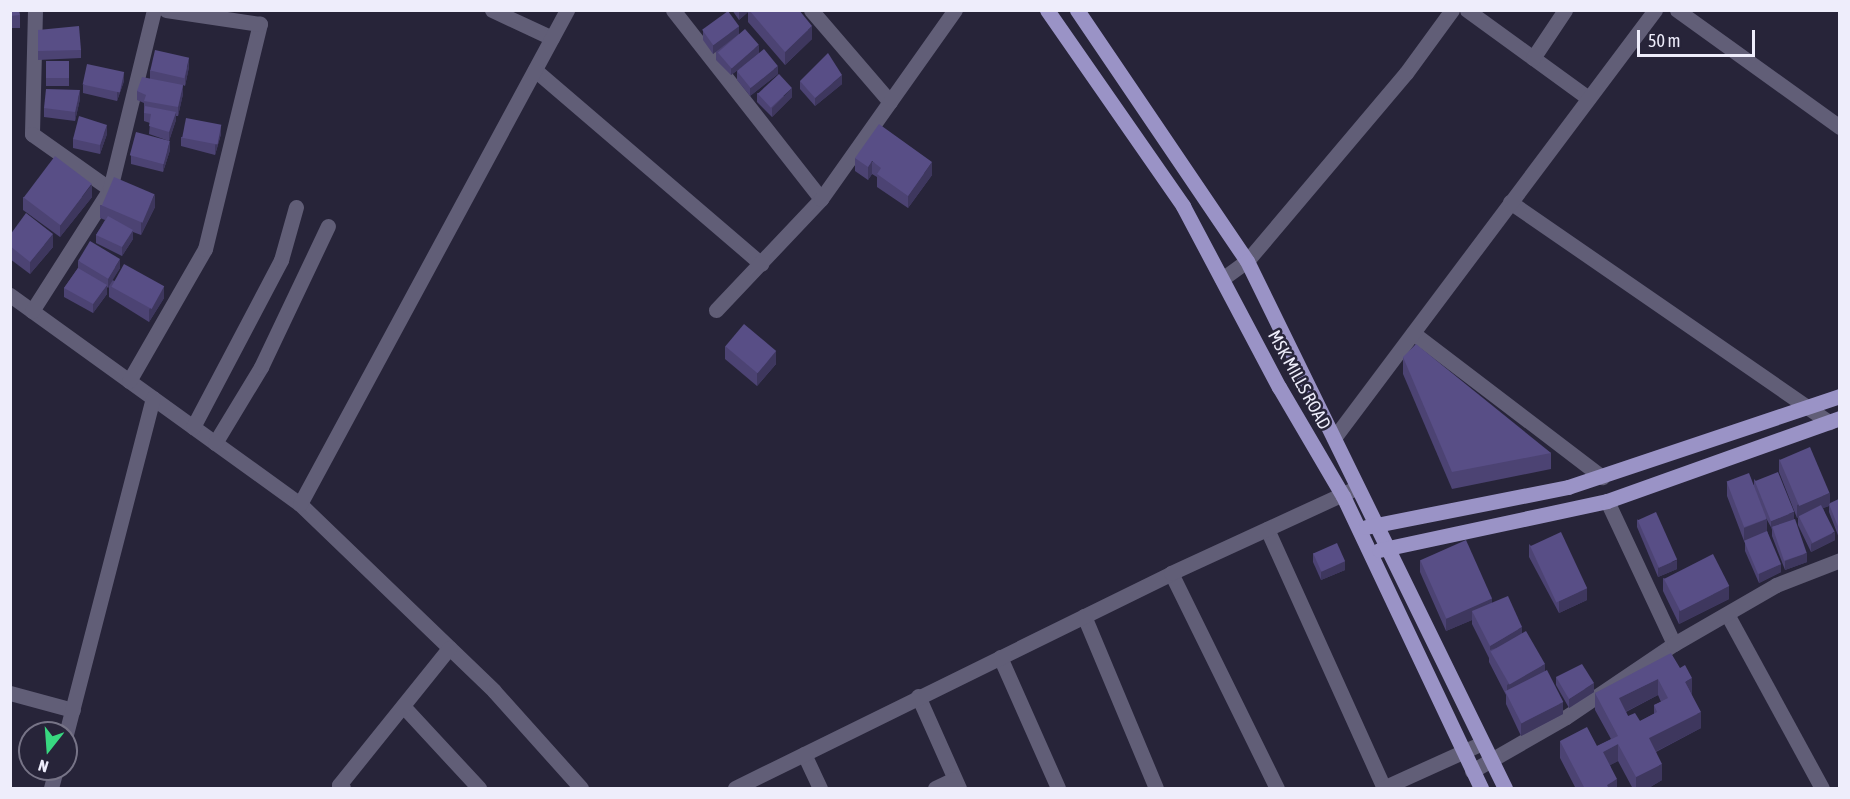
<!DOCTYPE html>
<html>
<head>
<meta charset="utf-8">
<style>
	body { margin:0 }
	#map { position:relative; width:1850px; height:799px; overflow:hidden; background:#272439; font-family:"Asap Condensed",sans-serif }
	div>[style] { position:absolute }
	.minor>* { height:15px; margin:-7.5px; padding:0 7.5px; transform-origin:7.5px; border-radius:7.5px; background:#615e77 }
	.major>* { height:15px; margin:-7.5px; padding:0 7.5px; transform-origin:7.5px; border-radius:7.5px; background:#9a93c6 }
	.wall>* { inset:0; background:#4c4373; transform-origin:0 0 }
	.shaded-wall>* { inset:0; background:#3e375e }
	.building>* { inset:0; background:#584e86; transform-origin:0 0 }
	span { translate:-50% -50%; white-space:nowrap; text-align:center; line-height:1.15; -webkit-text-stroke:5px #272439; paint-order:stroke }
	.street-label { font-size:18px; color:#eeedfb }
	.frame { position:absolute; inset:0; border:12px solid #eeedfb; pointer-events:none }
	.north { position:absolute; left:18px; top:721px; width:60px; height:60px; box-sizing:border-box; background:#272439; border:2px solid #777487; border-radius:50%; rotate:197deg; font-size:16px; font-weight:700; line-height:24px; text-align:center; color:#eeedfb }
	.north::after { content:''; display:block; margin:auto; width:21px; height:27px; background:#38d880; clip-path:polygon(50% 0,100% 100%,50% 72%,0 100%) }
	.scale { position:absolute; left:1637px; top:30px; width:118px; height:27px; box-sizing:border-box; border:3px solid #eeedfb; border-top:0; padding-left:8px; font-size:18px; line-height:21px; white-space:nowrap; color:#eeedfb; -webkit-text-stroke:4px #272439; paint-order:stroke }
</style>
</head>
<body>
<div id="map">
	<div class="minor">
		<i style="left:35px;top:10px;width:124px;rotate:91.4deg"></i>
		<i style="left:32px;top:134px;width:95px;rotate:35.2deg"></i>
		<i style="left:492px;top:10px;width:66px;rotate:25deg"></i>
		<i style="left:673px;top:10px;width:240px;rotate:51.9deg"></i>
		<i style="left:811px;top:10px;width:121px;rotate:49.3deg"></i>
		<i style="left:1467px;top:10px;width:150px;rotate:36deg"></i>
		<i style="left:1677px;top:10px;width:201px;rotate:35.7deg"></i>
		<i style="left:1533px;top:58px;width:58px;rotate:-56.3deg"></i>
		<i style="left:535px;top:70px;width:298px;rotate:40.6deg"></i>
		<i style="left:1510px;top:202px;width:388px;rotate:34.6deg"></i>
		<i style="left:1222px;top:279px;width:31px;rotate:-36deg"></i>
		<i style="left:1247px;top:261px;width:246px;rotate:-49.8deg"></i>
		<i style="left:1406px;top:73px;width:78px;rotate:-53.9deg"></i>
		<i style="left:10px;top:295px;width:357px;rotate:35.8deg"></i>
		<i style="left:300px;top:504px;width:269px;rotate:43.9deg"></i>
		<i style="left:494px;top:691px;width:130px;rotate:48.1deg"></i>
		<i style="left:716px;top:310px;width:153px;rotate:-46.6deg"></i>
		<i style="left:821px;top:199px;width:232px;rotate:-54.7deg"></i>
		<i style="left:32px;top:311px;width:145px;rotate:-57.4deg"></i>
		<i style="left:110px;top:189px;width:184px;rotate:-76.2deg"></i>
		<i style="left:1413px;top:333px;width:238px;rotate:37.3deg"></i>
		<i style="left:129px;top:381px;width:152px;rotate:-60.1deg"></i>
		<i style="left:205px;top:249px;width:232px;rotate:-76.3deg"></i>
		<i style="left:260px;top:24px;width:95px;rotate:-171.5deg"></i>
		<i style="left:193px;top:427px;width:189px;rotate:-62.2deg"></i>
		<i style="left:281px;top:260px;width:55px;rotate:-74.2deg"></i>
		<i style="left:1334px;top:438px;width:535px;rotate:-53.13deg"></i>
		<i style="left:215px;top:443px;width:89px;rotate:-58.8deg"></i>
		<i style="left:261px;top:367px;width:156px;rotate:-64.6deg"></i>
		<i style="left:1607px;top:501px;width:158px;rotate:64.9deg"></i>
		<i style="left:300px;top:504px;width:562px;rotate:-61.61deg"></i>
		<i style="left:1267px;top:529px;width:284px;rotate:65.7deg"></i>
		<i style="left:1171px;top:573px;width:240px;rotate:63.8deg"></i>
		<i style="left:1727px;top:614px;width:198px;rotate:61.4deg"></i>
		<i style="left:1084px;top:616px;width:186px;rotate:67.3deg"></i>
		<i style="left:1000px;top:657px;width:143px;rotate:66.1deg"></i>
		<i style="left:10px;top:693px;width:65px;rotate:15.1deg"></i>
		<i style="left:918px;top:696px;width:101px;rotate:66deg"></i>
		<i style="left:403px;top:706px;width:112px;rotate:47.2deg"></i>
		<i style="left:66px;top:734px;width:347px;rotate:-75.5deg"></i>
		<i style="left:804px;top:754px;width:38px;rotate:65deg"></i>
		<i style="left:1472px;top:771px;width:108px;rotate:-29.9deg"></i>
		<i style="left:1566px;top:717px;width:130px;rotate:-34.1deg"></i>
		<i style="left:1674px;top:644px;width:118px;rotate:-30deg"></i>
		<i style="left:1776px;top:585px;width:69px;rotate:-21.3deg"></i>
		<i style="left:51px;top:788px;width:20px;rotate:-75deg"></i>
		<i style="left:343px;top:788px;width:5px;rotate:-143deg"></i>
		<i style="left:339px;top:785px;width:176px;rotate:-51.2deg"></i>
		<i style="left:735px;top:788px;width:486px;rotate:-26.2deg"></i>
		<i style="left:1171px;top:573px;width:201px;rotate:-24.7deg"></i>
		<i style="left:935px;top:788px;width:21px;rotate:-25deg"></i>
		<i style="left:1383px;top:788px;width:109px;rotate:-24.4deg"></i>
	</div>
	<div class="major">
		<i style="left:1047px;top:10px;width:239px;rotate:55.2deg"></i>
		<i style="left:1183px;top:206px;width:205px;rotate:62.1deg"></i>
		<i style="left:1279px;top:387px;width:126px;rotate:59.6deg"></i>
		<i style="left:1343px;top:496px;width:323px;rotate:64.7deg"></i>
		<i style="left:1077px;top:10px;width:303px;rotate:55.9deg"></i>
		<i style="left:1247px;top:261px;width:587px;rotate:63.92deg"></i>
		<i style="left:1366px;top:527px;width:206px;rotate:-11.2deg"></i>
		<i style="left:1568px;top:487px;width:287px;rotate:-18.5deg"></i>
		<i style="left:1379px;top:550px;width:233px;rotate:-12.1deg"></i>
		<i style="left:1607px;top:501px;width:247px;rotate:-19.6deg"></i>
	</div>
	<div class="wall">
		<i style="clip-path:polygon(10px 10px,20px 15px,20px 28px,10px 28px)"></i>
		<i style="clip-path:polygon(732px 10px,799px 10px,812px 39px,785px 65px,748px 22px,748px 12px,739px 20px)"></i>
		<i style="clip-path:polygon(38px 30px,81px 50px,81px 58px,38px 60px)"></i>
		<i style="clip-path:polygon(703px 31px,739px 34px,759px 53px,778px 74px,750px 96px,737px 80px,737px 72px,746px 64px,731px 75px,716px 60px,716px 51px,713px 54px,703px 40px)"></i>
		<i style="left:69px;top:61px;width:25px;height:23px;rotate:90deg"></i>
		<i style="clip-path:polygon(189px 67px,185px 86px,183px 85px,183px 94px,178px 116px,176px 116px,176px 120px,169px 141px,149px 134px,150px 123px,144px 121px,144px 103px,137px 100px,137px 91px,150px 79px,150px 70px)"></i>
		<i style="clip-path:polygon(124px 81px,117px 101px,83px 93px,83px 85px)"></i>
		<i style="clip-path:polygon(800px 81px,842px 84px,815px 106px,800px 89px)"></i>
		<i style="clip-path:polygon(757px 93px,792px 97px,772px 117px,757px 102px)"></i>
		<i style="clip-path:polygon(80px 99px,75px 121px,44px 117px,44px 108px)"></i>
		<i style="clip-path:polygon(107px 134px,100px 154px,73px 148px,73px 139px)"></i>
		<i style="clip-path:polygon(221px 134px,215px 155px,181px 146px,181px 137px)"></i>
		<i style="clip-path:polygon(170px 150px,163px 172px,131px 164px,131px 155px)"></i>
		<i style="clip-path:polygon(855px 158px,932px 175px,908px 208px,877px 187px,877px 177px,872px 174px,868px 180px,855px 171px)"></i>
		<i style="clip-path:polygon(23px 197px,92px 197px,60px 237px,23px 210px)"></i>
		<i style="clip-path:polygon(100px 205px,155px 207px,141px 235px,133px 232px,133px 239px,122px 256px,96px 243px,96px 235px,105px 220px,100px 218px)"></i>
		<i style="clip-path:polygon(10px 235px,53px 247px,30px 274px,10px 259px)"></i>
		<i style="clip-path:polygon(78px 261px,120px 268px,112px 280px,164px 298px,149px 322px,109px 297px,109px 286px,108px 288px,107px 287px,107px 294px,93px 313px,64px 297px,64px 288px,78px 268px)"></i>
		<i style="clip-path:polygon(725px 346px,776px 364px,757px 386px,725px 359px)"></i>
		<i style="clip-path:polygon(1403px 357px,1551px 453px,1551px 469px,1452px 489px,1403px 374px)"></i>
		<i style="clip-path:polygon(1779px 459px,1830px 503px,1839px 499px,1839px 538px,1829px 512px,1829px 506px,1823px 508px,1835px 540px,1811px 552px,1798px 525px,1798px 517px,1797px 518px,1779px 472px)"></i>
		<i style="clip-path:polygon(1754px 479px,1794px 519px,1807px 562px,1785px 570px,1772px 536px,1772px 529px,1766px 518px,1767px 531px,1781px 572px,1759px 583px,1745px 551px,1745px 542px,1761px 534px,1744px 541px,1727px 496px,1727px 483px,1754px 485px)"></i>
		<i style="clip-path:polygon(1637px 519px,1677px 569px,1658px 577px,1637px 527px)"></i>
		<i style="clip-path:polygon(1529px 544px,1587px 600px,1559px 613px,1529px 557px)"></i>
		<i style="clip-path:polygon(1313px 553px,1345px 570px,1321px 580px,1313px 562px)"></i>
		<i style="clip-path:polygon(1420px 560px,1492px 603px,1522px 633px,1545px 671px,1563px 714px,1521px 736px,1506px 704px,1506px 695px,1489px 662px,1489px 658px,1472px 624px,1472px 620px,1446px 631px,1420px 572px)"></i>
		<i style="clip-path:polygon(1663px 578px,1729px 599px,1679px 624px,1663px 591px)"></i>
		<i style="clip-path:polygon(evenodd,1680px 668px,1692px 695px,1701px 728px,1656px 752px,1662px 780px,1647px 789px,1633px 789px,1618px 761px,1610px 765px,1617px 789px,1576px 789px,1560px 758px,1560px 741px,1597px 746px,1611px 739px,1595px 710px,1595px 693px,1680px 668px,1658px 695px,1661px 702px,1654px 705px,1654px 714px,1640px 721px,1628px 716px,1626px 712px,1658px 695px)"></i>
		<i style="clip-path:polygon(1556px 677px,1594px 692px,1569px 708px,1556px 685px)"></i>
	</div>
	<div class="shaded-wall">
		<i style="clip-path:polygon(741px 10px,748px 10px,748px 12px,739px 20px,739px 12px)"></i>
		<i style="clip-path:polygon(739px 26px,739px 34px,713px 54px,713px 45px)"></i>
		<i style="clip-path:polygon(812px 26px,812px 39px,785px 65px,785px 52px)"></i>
		<i style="clip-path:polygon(759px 45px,759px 54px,731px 75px,731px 66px)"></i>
		<i style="clip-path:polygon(189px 58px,189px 67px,185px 86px,185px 77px)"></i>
		<i style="clip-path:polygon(778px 66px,778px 74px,750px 96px,750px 88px)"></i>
		<i style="clip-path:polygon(124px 72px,124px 81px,117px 101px,117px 93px)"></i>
		<i style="clip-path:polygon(842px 75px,842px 84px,815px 106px,815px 98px)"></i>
		<i style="clip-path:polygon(183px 85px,183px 94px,178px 116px,178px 107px)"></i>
		<i style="clip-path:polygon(792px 88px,792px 97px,772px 117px,772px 108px)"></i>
		<i style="clip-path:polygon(80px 90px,80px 99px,75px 121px,75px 112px)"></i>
		<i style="clip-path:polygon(176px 112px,176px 120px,169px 141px,169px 132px)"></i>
		<i style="clip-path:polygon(107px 125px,107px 134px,100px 154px,100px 145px)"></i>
		<i style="clip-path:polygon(221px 125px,221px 134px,215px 155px,215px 146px)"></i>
		<i style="clip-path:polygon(170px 141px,170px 150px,163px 172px,163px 164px)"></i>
		<i style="clip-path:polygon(872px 161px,872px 174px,868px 180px,868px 167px)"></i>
		<i style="clip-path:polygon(932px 162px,932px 175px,908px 208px,908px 196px)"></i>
		<i style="clip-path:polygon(92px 184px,92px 197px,60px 237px,60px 225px)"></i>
		<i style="clip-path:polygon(155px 194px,155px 207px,141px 235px,141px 222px)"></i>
		<i style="clip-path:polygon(133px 230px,133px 239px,122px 256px,122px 247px)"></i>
		<i style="clip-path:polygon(53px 234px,53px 247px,30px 274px,30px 262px)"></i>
		<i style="clip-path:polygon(120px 259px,120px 268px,108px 288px,108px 279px)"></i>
		<i style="clip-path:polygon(107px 285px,107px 294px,93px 313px,93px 304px)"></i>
		<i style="clip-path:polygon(164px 286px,164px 298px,149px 322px,149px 310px)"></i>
		<i style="clip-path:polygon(776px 351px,776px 364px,757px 386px,757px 373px)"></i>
		<i style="clip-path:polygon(1830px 493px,1830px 506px,1829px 504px,1829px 506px,1797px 518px,1797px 505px)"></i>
		<i style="clip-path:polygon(1794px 512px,1794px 521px,1772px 527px,1771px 530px,1771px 521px)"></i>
		<i style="clip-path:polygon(1767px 519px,1767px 532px,1744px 541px,1744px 528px)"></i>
		<i style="clip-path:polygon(1835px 532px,1835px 540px,1811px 552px,1811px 544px)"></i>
		<i style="clip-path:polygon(1807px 553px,1807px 562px,1785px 570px,1785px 561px)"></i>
		<i style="clip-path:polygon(1677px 560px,1677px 569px,1658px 577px,1658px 568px)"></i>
		<i style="clip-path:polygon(1345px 561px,1345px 570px,1321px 580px,1321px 571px)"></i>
		<i style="clip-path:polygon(1781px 564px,1781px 572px,1759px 583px,1759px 574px)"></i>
		<i style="clip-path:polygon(1729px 586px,1729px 599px,1679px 624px,1679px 611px)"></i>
		<i style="clip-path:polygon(1587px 588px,1587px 600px,1559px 613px,1559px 601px)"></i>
		<i style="clip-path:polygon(1492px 598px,1492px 611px,1472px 611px,1472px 620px,1446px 631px,1446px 618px)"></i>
		<i style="clip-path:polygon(1522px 627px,1522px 640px,1490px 650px,1490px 646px)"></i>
		<i style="clip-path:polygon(1545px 664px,1545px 677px,1507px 695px,1507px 685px)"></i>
		<i style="clip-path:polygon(1692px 678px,1692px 695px,1685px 682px)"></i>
		<i style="clip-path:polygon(1658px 679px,1658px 695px,1619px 715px,1619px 698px)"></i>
		<i style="clip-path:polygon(1594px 683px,1594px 692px,1569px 708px,1569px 699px)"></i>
		<i style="clip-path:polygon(1563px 702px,1563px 714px,1521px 736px,1521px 723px)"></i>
		<i style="clip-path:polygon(1701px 712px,1701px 728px,1649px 755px,1649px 738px)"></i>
		<i style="clip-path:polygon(1618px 744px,1618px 761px,1603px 769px,1603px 752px)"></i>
		<i style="clip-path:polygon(1662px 764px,1662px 780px,1647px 789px,1636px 789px,1636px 777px)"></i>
		<i style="clip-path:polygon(1617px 779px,1617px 789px,1607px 789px,1607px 785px)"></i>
	</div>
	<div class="building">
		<i style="clip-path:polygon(10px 10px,19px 10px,20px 15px,10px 16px)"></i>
		<i style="clip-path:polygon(749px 10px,799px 10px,812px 26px,785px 52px)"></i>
		<i style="left:728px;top:11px;width:19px;height:32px;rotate:54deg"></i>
		<i style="clip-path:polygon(79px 26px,81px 50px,38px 51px,38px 30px)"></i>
		<i style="left:745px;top:29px;width:21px;height:36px;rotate:49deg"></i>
		<i style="left:764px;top:49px;width:22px;height:35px;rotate:51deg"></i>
		<i style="left:155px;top:50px;width:35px;height:21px;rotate:13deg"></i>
		<i style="clip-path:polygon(828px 53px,842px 75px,815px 98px,800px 81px)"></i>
		<i style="left:69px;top:61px;width:17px;height:23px;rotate:90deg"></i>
		<i style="left:87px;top:64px;width:38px;height:21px;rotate:12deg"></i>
		<i style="left:779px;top:74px;width:19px;height:29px;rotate:47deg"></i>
		<i style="clip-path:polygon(142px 77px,183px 85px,178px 107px,144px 101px,146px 95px,137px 91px)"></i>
		<i style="clip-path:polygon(46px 89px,80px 90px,75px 112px,44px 108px)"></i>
		<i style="clip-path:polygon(145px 106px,176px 112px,169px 132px,149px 126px,151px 114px,144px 113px)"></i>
		<i style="clip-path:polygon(79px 116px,107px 125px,100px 145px,73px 139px)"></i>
		<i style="left:186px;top:118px;width:36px;height:20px;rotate:11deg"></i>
		<i style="clip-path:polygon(879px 124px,932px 162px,908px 196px,877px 174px,881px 168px,872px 161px,868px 167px,855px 158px)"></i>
		<i style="left:136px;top:132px;width:35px;height:24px;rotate:15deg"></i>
		<i style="left:55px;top:156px;width:46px;height:52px;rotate:37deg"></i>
		<i style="left:114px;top:177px;width:44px;height:31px;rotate:23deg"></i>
		<i style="clip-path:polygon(26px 213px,53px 234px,30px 262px,10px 246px,10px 235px)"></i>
		<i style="clip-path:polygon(108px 216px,133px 230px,122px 247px,96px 235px)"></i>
		<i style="left:90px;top:241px;width:35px;height:23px;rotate:31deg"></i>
		<i style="left:124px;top:264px;width:46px;height:26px;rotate:29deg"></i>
		<i style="clip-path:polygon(78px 268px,107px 285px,93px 304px,64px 288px)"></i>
		<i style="left:744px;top:324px;width:42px;height:29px;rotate:40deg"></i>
		<i style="clip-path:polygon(1416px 344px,1551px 453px,1452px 472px,1403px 357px)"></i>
		<i style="left:1810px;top:447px;width:50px;height:33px;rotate:67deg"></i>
		<i style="left:1778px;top:472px;width:43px;height:25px;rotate:68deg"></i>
		<i style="left:1749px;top:473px;width:49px;height:24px;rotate:69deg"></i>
		<i style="clip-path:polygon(1839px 499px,1839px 529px,1829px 504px)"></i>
		<i style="left:1821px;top:505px;width:30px;height:25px;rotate:63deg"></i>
		<i style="left:1656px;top:512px;width:52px;height:20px;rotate:66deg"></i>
		<i style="left:1795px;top:519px;width:36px;height:24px;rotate:71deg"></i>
		<i style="left:1767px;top:531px;width:36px;height:25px;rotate:67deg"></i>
		<i style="left:1561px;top:532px;width:62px;height:34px;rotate:65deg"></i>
		<i style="left:1466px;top:540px;width:64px;height:50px;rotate:66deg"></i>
		<i style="left:1337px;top:543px;width:20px;height:26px;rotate:66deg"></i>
		<i style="left:1713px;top:554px;width:36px;height:55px;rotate:63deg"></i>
		<i style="clip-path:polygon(1508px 596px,1522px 627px,1490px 646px,1472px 611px)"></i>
		<i style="left:1526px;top:631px;width:38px;height:41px;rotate:60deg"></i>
		<i style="clip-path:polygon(evenodd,1671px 653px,1680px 668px,1685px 665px,1692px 678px,1685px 682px,1701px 712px,1649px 738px,1662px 764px,1636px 777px,1618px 744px,1603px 752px,1617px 779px,1607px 785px,1609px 789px,1585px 789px,1560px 741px,1587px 727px,1597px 746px,1618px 736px,1595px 693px,1671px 653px,1658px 679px,1668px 698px,1654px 705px,1657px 712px,1640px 721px,1635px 713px,1628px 716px,1619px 698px,1658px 679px)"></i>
		<i style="clip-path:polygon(1582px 664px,1594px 683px,1569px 699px,1556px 677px)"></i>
		<i style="left:1547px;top:670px;width:36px;height:47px;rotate:63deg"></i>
	</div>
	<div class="street-label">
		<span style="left:1299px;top:380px;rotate:61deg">MSK MILLS ROAD</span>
	</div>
	<div class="frame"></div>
	<div class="north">N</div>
	<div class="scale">50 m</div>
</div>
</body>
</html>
